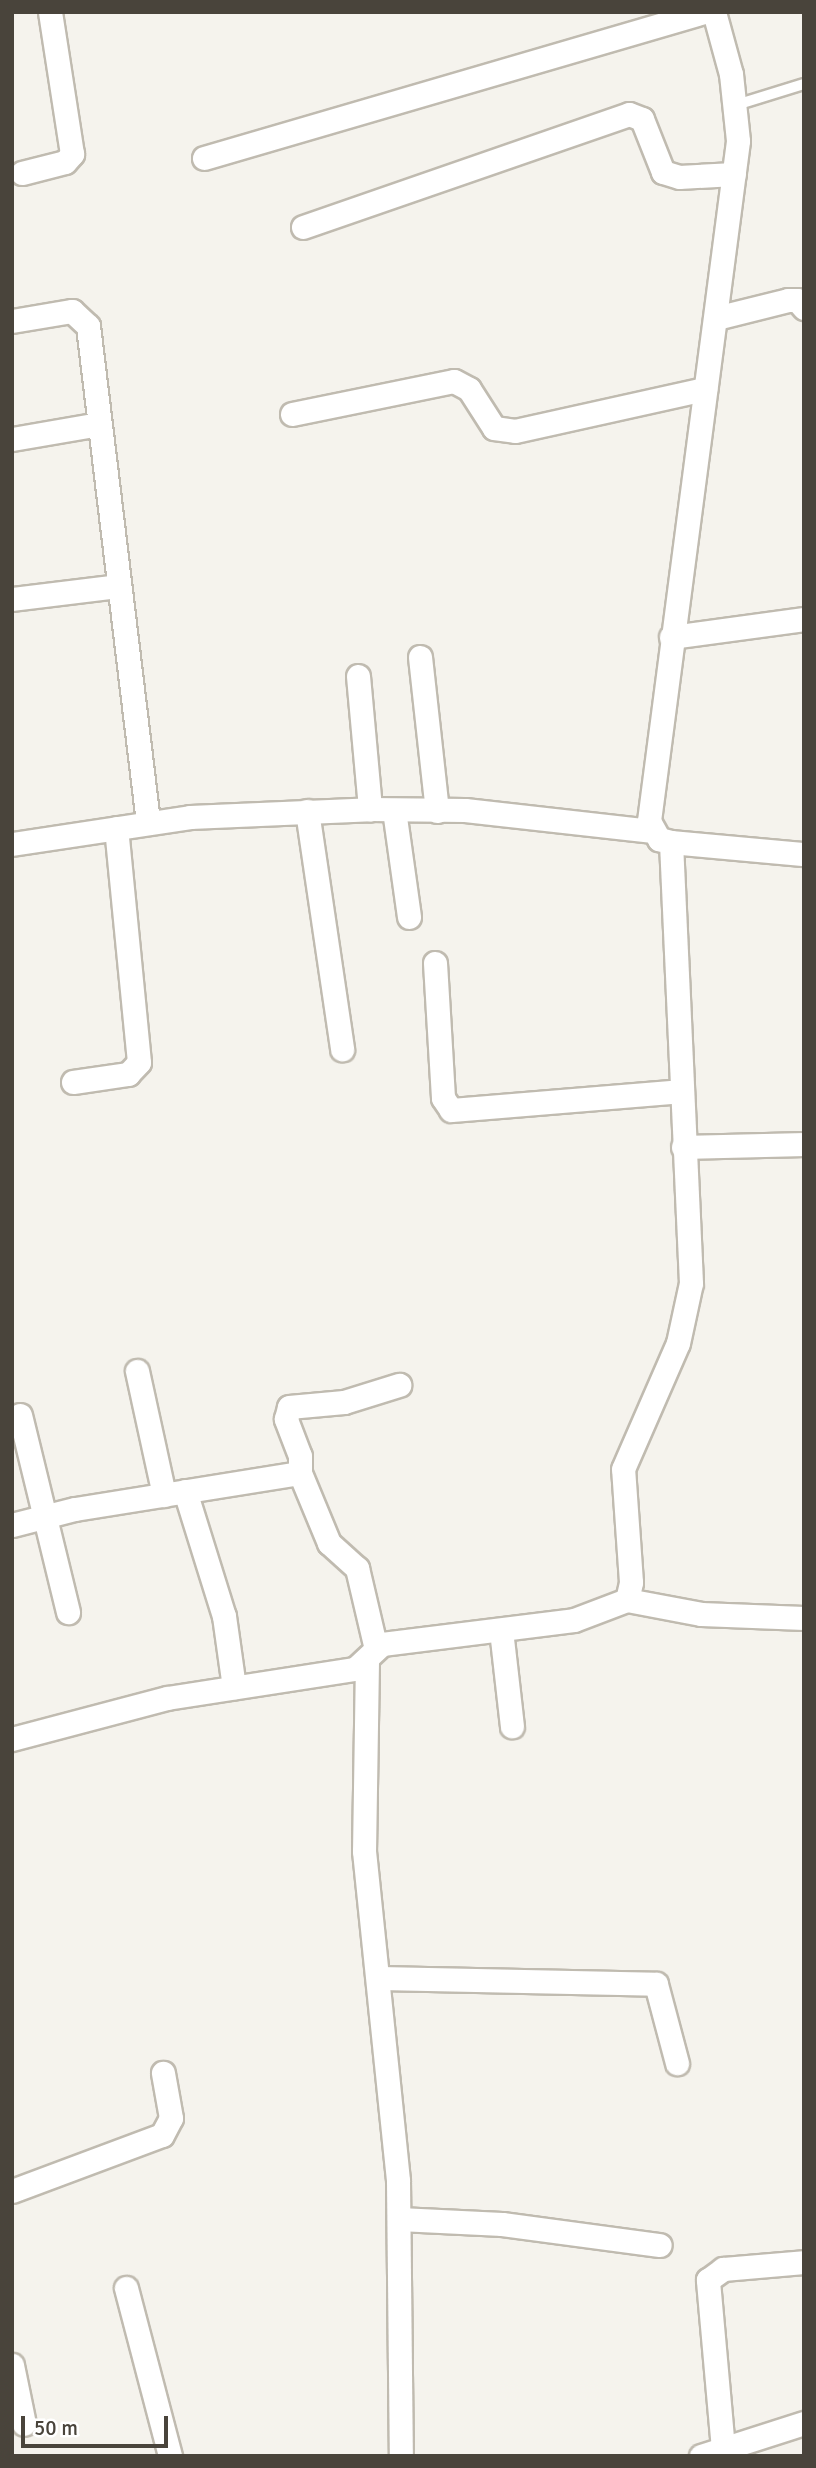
<!DOCTYPE html>
<html>
<head>
<meta charset="utf-8">
<style>
	body { margin:0 }
	#map { position:relative; width:816px; height:2468px; overflow:hidden; background:#f5f3ed; font-family:Signika,sans-serif }
	div>[style] { position:absolute }
	.roads { filter:drop-shadow(2px 0 #c0bbb0) drop-shadow(-2px 0 #c0bbb0) drop-shadow(0 2px #c0bbb0) drop-shadow(0 -2px #c0bbb0) }
	.lane>* { height:10px; margin:-5px; padding:0 5px; transform-origin:5px; border-radius:5px; background:#fff }
	.street>* { height:23px; margin:-11.5px; padding:0 11.5px; transform-origin:11.5px; border-radius:11.5px; background:#fff }
	span { translate:-50% -50%; white-space:nowrap; text-align:center; line-height:1.15; -webkit-text-stroke:5px #fff; paint-order:stroke }
	.frame { position:absolute; inset:0; border:14px solid #49443b; pointer-events:none }
	.scale { position:absolute; left:21px; top:2416px; width:147px; height:32px; box-sizing:border-box; border:4px solid #49443b; border-top:0; padding-left:9px; font-size:21px; line-height:24px; white-space:nowrap; color:#49443b; -webkit-text-stroke:5px #fff; paint-order:stroke }
</style>
</head>
<body>
<div id="map">
	<div class="roads">
		<div class="lane">
			<i style="left:736px;top:105px;width:71px;rotate:-17.2deg"></i>
		</div>
		<div class="street">
			<i style="left:714px;top:12px;width:64px;rotate:74.7deg"></i>
			<i style="left:731px;top:74px;width:67px;rotate:84deg"></i>
			<i style="left:738px;top:141px;width:686px;rotate:97.46deg"></i>
			<i style="left:649px;top:821px;width:21px;rotate:61deg"></i>
			<i style="left:659px;top:839px;width:12px;rotate:14deg"></i>
			<i style="left:671px;top:842px;width:134px;rotate:5.2deg"></i>
			<i style="left:204px;top:158px;width:521px;rotate:-16.28deg"></i>
			<i style="left:22px;top:173px;width:44px;rotate:-14.3deg"></i>
			<i style="left:65px;top:162px;width:11px;rotate:-49deg"></i>
			<i style="left:72px;top:154px;width:144px;rotate:-98.8deg"></i>
			<i style="left:303px;top:227px;width:345px;rotate:-19.1deg"></i>
			<i style="left:629px;top:114px;width:14px;rotate:21deg"></i>
			<i style="left:642px;top:119px;width:57px;rotate:68.4deg"></i>
			<i style="left:663px;top:172px;width:17px;rotate:17deg"></i>
			<i style="left:679px;top:177px;width:55px;rotate:-3.1deg"></i>
			<i style="left:716px;top:318px;width:74px;rotate:-14deg"></i>
			<i style="left:788px;top:300px;width:9px"></i>
			<i style="left:797px;top:300px;width:11px;rotate:49deg"></i>
			<i style="left:12px;top:321px;width:61px;rotate:-9.5deg"></i>
			<i style="left:72px;top:311px;width:22px;rotate:43deg"></i>
			<i style="left:88px;top:326px;width:500px;rotate:83.1deg"></i>
			<i style="left:292px;top:414px;width:165px;rotate:-11.5deg"></i>
			<i style="left:454px;top:381px;width:17px;rotate:28deg"></i>
			<i style="left:469px;top:389px;width:46px;rotate:57.3deg"></i>
			<i style="left:494px;top:428px;width:21px;rotate:8deg"></i>
			<i style="left:515px;top:431px;width:195px;rotate:-12.5deg"></i>
			<i style="left:12px;top:439px;width:88px;rotate:-9.8deg"></i>
			<i style="left:12px;top:599px;width:107px;rotate:-7deg"></i>
			<i style="left:671px;top:637px;width:134px;rotate:-7.7deg"></i>
			<i style="left:420px;top:657px;width:155px;rotate:83.7deg"></i>
			<i style="left:358px;top:676px;width:134px;rotate:84.8deg"></i>
			<i style="left:394px;top:810px;width:108px;rotate:82deg"></i>
			<i style="left:307px;top:811px;width:241px;rotate:81.6deg"></i>
			<i style="left:12px;top:844px;width:180px;rotate:-8.6deg"></i>
			<i style="left:190px;top:817px;width:180px;rotate:-2.5deg"></i>
			<i style="left:370px;top:809px;width:95px;rotate:0.6deg"></i>
			<i style="left:465px;top:810px;width:187px;rotate:6.4deg"></i>
			<i style="left:435px;top:963px;width:135px;rotate:86.6deg"></i>
			<i style="left:443px;top:1098px;width:14px;rotate:56deg"></i>
			<i style="left:451px;top:1110px;width:230px;rotate:-4.7deg"></i>
			<i style="left:73px;top:1082px;width:56px;rotate:-8.3deg"></i>
			<i style="left:128px;top:1074px;width:16px;rotate:-47deg"></i>
			<i style="left:139px;top:1062px;width:235px;rotate:-95.6deg"></i>
			<i style="left:683px;top:1147px;width:121px;rotate:-1.4deg"></i>
			<i style="left:137px;top:1371px;width:127px;rotate:77.7deg"></i>
			<i style="left:20px;top:1415px;width:203px;rotate:76.3deg"></i>
			<i style="left:300px;top:1473px;width:17px;rotate:-90deg"></i>
			<i style="left:300px;top:1456px;width:40px;rotate:-111deg"></i>
			<i style="left:286px;top:1419px;width:12px;rotate:-76deg"></i>
			<i style="left:289px;top:1407px;width:55px;rotate:-5.2deg"></i>
			<i style="left:344px;top:1402px;width:58px;rotate:-17.2deg"></i>
			<i style="left:185px;top:1491px;width:131px;rotate:72.7deg"></i>
			<i style="left:224px;top:1616px;width:72px;rotate:82deg"></i>
			<i style="left:12px;top:1525px;width:65px;rotate:-14.3deg"></i>
			<i style="left:75px;top:1509px;width:228px;rotate:-9.1deg"></i>
			<i style="left:300px;top:1473px;width:76px;rotate:67.5deg"></i>
			<i style="left:329px;top:1543px;width:38px;rotate:42deg"></i>
			<i style="left:357px;top:1568px;width:83px;rotate:76.8deg"></i>
			<i style="left:627px;top:1600px;width:75px;rotate:10.7deg"></i>
			<i style="left:701px;top:1614px;width:103px;rotate:2.2deg"></i>
			<i style="left:501px;top:1630px;width:97px;rotate:83.5deg"></i>
			<i style="left:367px;top:1661px;width:190px;rotate:90.9deg"></i>
			<i style="left:364px;top:1851px;width:332px;rotate:84.1deg"></i>
			<i style="left:398px;top:2181px;width:275px;rotate:89.4deg"></i>
			<i style="left:12px;top:1739px;width:160px;rotate:-14.8deg"></i>
			<i style="left:167px;top:1698px;width:190px;rotate:-8.8deg"></i>
			<i style="left:355px;top:1669px;width:37px;rotate:-43deg"></i>
			<i style="left:382px;top:1644px;width:193px;rotate:-7.1deg"></i>
			<i style="left:574px;top:1620px;width:57px;rotate:-20.7deg"></i>
			<i style="left:627px;top:1600px;width:18px;rotate:-77deg"></i>
			<i style="left:631px;top:1582px;width:113px;rotate:-94deg"></i>
			<i style="left:623px;top:1469px;width:137px;rotate:-66.4deg"></i>
			<i style="left:678px;top:1343px;width:61px;rotate:-77.8deg"></i>
			<i style="left:691px;top:1283px;width:441px;rotate:-92.6deg"></i>
			<i style="left:379px;top:1978px;width:277px;rotate:1.2deg"></i>
			<i style="left:656px;top:1984px;width:82px;rotate:75.1deg"></i>
			<i style="left:12px;top:2191px;width:160px;rotate:-20.5deg"></i>
			<i style="left:162px;top:2135px;width:19px;rotate:-62deg"></i>
			<i style="left:171px;top:2118px;width:46px;rotate:-100.1deg"></i>
			<i style="left:399px;top:2219px;width:103px;rotate:2.8deg"></i>
			<i style="left:502px;top:2224px;width:159px;rotate:7.6deg"></i>
			<i style="left:126px;top:2288px;width:174px;rotate:75.3deg"></i>
			<i style="left:12px;top:2365px;width:60px;rotate:78.5deg"></i>
			<i style="left:723px;top:2449px;width:170px;rotate:-95.1deg"></i>
			<i style="left:708px;top:2280px;width:19px;rotate:-36deg"></i>
			<i style="left:723px;top:2269px;width:81px;rotate:-4.9deg"></i>
			<i style="left:701px;top:2456px;width:108px;rotate:-17.8deg"></i>
		</div>
	</div>
	<div class="frame"></div>
	<div class="scale">50 m</div>
</div>
</body>
</html>
